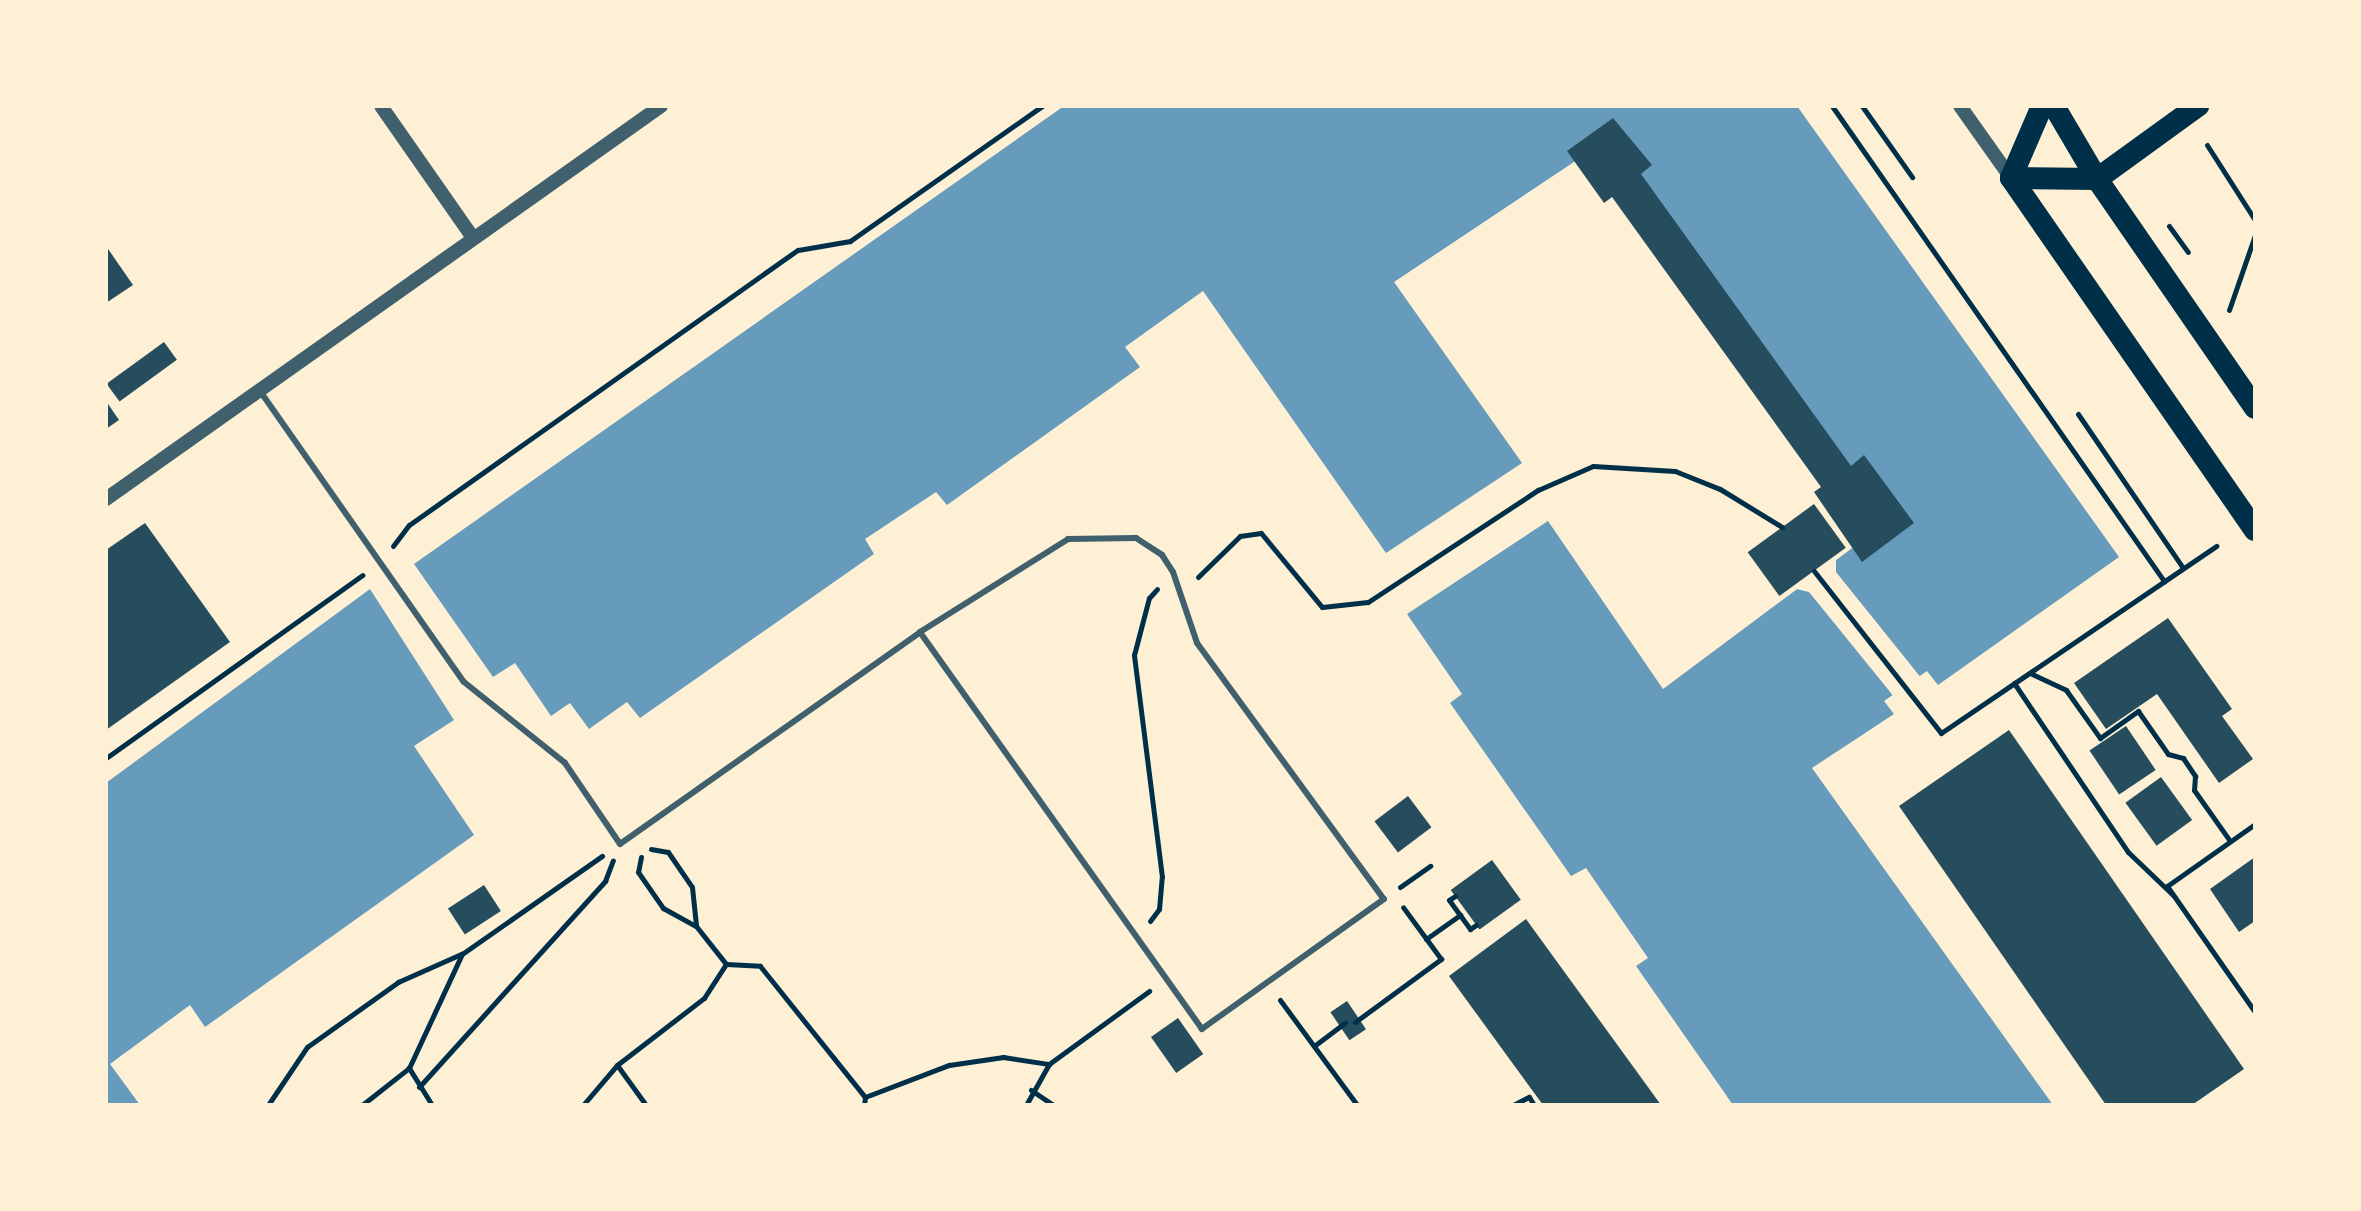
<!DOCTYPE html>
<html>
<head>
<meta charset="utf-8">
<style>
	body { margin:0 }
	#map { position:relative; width:2361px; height:1211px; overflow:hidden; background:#fdf0d5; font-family:"Sofia Sans Condensed",sans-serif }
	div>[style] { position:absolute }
	.water>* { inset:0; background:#669bbc }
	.pier>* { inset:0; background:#fdf0d5 }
	.building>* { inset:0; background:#264d5e; transform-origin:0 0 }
	.path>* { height:5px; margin:-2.5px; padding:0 2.5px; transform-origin:2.5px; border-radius:2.5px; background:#003049 }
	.service>* { height:6px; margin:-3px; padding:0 3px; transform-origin:3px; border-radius:3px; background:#3f606c }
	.tertiary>* { height:14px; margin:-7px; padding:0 7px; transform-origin:7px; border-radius:7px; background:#3f606c }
	.trunk>* { height:22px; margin:-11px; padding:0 11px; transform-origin:11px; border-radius:11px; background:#003049 }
	span { translate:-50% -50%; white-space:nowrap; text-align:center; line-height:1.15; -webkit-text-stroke:8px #fdf0d5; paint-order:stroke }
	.frame { position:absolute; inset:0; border:108px solid #fdf0d5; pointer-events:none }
</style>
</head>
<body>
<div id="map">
	<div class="water">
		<i style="clip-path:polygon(1064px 106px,1797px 106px,2119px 557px,1938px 685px,1927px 671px,1884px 701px,1894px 714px,1812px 768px,2053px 1105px,1733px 1105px,1636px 966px,1648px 958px,1586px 868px,1571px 876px,1450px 703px,1462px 694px,1407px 614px,1548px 521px,1663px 689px,1855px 546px,1850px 470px,1637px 172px,1577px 160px,1394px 282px,1522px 463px,1386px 553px,1203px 291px,1125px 347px,1140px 367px,947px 505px,936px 492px,865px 539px,874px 554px,640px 718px,627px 702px,589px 729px,570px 703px,551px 716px,515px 663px,493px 677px,414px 564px)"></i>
		<i style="clip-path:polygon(370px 589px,454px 720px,414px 746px,474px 835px,205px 1027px,190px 1005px,110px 1064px,140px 1105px,106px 1105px,106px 783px)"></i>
	</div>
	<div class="pier">
		<i style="clip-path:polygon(1836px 555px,1836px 572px,1922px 679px,1895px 698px,1809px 592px,1792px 588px)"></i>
	</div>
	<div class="building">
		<i style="clip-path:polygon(1613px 118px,1652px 165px,1641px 174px,1851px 466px,1864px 455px,1914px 523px,1862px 562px,1814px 492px,1821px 487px,1612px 197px,1604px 203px,1567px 151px)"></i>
		<i style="clip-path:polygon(106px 246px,133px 285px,106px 303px)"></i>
		<i style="left:164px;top:342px;width:22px;height:71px;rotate:54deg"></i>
		<i style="clip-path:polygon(106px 401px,119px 420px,106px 429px)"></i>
		<i style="left:1814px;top:504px;width:54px;height:82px;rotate:54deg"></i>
		<i style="clip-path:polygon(145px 523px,230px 642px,106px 730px,106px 550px)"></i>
		<i style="clip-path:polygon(2168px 618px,2232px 709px,2222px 716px,2253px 759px,2219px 783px,2157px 694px,2106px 729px,2074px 683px)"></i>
		<i style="left:2126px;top:726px;width:53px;height:44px;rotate:56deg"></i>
		<i style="clip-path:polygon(2009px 730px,2244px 1069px,2192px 1105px,2106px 1105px,1899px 806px)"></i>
		<i style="left:2161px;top:777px;width:53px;height:44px;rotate:54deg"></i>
		<i style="left:1408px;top:796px;width:39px;height:42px;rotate:53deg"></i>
		<i style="clip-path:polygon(2255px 857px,2255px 921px,2239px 932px,2210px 889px)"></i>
		<i style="left:1492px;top:860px;width:49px;height:51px;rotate:54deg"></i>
		<i style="left:484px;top:885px;width:31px;height:43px;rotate:57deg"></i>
		<i style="clip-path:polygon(1526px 919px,1661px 1105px,1543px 1105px,1449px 976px)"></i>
		<i style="left:1347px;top:1001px;width:34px;height:20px;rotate:56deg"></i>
		<i style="left:1178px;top:1018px;width:44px;height:33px;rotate:55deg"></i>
	</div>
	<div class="path">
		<i style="left:1832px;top:106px;width:580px;rotate:55.05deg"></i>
		<i style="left:1862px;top:106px;width:87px;rotate:54.8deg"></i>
		<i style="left:2207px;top:145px;width:89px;rotate:57.4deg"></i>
		<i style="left:2169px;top:226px;width:32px;rotate:54deg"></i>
		<i style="left:2229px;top:310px;width:79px;rotate:-70.9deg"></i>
		<i style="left:2078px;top:414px;width:186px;rotate:55.7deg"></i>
		<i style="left:393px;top:546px;width:26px;rotate:-53deg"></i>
		<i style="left:409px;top:525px;width:476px;rotate:-35.3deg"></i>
		<i style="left:798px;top:250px;width:53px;rotate:-9.8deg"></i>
		<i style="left:850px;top:241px;width:235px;rotate:-35.1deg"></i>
		<i style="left:1814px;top:571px;width:206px;rotate:51.9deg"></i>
		<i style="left:1941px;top:733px;width:333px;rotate:-34.2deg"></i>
		<i style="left:1198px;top:577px;width:59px;rotate:-44.3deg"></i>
		<i style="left:1240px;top:536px;width:21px;rotate:-8deg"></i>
		<i style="left:1261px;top:533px;width:96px;rotate:50.5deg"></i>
		<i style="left:1322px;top:607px;width:46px;rotate:-6.2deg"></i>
		<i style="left:1368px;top:602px;width:204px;rotate:-33.4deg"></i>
		<i style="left:1538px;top:490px;width:60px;rotate:-23.6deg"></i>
		<i style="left:1593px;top:466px;width:82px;rotate:3.5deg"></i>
		<i style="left:1675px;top:471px;width:48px;rotate:21.8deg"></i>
		<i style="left:1720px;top:489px;width:73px;rotate:31.5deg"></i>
		<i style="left:2030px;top:673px;width:40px;rotate:25deg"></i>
		<i style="left:2066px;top:690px;width:59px;rotate:54.7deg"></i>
		<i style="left:2100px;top:738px;width:47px;rotate:-35.4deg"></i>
		<i style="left:2138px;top:711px;width:52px;rotate:55.1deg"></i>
		<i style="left:2168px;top:754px;width:16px;rotate:15deg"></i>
		<i style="left:2183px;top:758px;width:22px;rotate:56deg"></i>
		<i style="left:2195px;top:776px;width:14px;rotate:94deg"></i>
		<i style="left:2194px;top:790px;width:62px;rotate:54.8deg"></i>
		<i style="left:2014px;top:683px;width:204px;rotate:56deg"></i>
		<i style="left:2128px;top:852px;width:64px;rotate:43.7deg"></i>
		<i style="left:106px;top:758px;width:315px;rotate:-35.5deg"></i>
		<i style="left:2255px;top:824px;width:108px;rotate:144.8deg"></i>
		<i style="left:2167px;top:886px;width:154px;rotate:55.1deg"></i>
		<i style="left:651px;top:849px;width:17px;rotate:10deg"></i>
		<i style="left:668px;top:852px;width:42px;rotate:55.6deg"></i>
		<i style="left:692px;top:887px;width:38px;rotate:84deg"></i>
		<i style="left:641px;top:857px;width:15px;rotate:101deg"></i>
		<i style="left:638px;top:872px;width:44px;rotate:55.2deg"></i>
		<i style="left:663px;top:908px;width:38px;rotate:29deg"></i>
		<i style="left:696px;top:926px;width:48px;rotate:51.7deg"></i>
		<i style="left:726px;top:964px;width:34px;rotate:3deg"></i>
		<i style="left:760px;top:966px;width:168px;rotate:51.3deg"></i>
		<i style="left:865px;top:1097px;width:8px;rotate:97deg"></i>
		<i style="left:1400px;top:887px;width:37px;rotate:-35deg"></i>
		<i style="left:1455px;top:896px;width:7px;rotate:146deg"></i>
		<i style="left:1449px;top:900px;width:36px;rotate:54deg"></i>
		<i style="left:1470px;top:929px;width:7px;rotate:-34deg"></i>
		<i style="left:1150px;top:921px;width:15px;rotate:-53deg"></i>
		<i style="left:1159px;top:909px;width:32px;rotate:-85deg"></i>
		<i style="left:1162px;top:877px;width:224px;rotate:-97.2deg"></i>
		<i style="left:1134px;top:655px;width:59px;rotate:-75.3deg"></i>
		<i style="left:1149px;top:598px;width:12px;rotate:-48deg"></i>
		<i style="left:1426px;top:939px;width:42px;rotate:-35.2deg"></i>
		<i style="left:1280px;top:1000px;width:130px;rotate:53.7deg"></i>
		<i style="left:1355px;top:1022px;width:107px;rotate:-36.2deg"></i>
		<i style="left:1441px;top:959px;width:64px;rotate:-126.2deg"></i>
		<i style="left:1314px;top:1046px;width:39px;rotate:-37deg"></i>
		<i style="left:617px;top:1065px;width:49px;rotate:54.1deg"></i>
		<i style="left:419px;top:1087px;width:278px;rotate:-47.9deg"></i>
		<i style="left:605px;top:881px;width:22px;rotate:-69deg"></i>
		<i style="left:1031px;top:1090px;width:27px;rotate:34deg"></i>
		<i style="left:865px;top:1097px;width:90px;rotate:-20.9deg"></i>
		<i style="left:949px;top:1065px;width:55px;rotate:-8.4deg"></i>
		<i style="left:1003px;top:1057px;width:47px;rotate:8.7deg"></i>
		<i style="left:268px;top:1105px;width:70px;rotate:-56.1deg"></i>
		<i style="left:307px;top:1047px;width:112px;rotate:-35.5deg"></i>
		<i style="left:398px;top:982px;width:69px;rotate:-24deg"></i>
		<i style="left:362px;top:1105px;width:60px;rotate:-38.2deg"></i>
		<i style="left:432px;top:1105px;width:44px;rotate:-121.9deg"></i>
		<i style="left:409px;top:1068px;width:126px;rotate:-65.1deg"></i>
		<i style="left:462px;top:954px;width:171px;rotate:-35deg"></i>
		<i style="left:583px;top:1105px;width:52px;rotate:-49.6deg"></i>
		<i style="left:617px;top:1065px;width:110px;rotate:-37.6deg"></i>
		<i style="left:704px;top:998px;width:40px;rotate:-57.1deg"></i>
		<i style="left:1026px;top:1105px;width:47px;rotate:-60.7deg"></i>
		<i style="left:1049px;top:1064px;width:124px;rotate:-36.1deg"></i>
		<i style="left:1513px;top:1105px;width:18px;rotate:-27deg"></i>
		<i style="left:1529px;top:1097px;width:9px;rotate:58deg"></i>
	</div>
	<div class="service">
		<i style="left:260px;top:391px;width:355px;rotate:55deg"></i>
		<i style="left:464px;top:682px;width:129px;rotate:38.7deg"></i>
		<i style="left:565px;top:763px;width:98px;rotate:55.8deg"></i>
		<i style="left:620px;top:844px;width:367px;rotate:-35.2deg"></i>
		<i style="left:920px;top:632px;width:175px;rotate:-32.1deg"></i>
		<i style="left:1068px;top:539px;width:68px;rotate:-0.8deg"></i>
		<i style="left:1136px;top:538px;width:31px;rotate:33deg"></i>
		<i style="left:1162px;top:555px;width:20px;rotate:57deg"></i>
		<i style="left:1173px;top:572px;width:75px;rotate:71.3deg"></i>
		<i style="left:1197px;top:643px;width:317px;rotate:53.9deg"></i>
		<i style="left:1384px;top:899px;width:224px;rotate:144.5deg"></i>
		<i style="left:1202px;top:1029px;width:487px;rotate:-125.4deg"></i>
	</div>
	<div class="tertiary">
		<i style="left:381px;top:106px;width:161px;rotate:55.1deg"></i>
		<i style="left:1960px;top:106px;width:88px;rotate:54.7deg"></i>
		<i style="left:106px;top:499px;width:680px;rotate:-35.3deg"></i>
	</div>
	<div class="trunk">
		<i style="left:2054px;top:106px;width:85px;rotate:59.5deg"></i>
		<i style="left:2097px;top:179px;width:278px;rotate:55.4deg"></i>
		<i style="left:2011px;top:178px;width:428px;rotate:55.3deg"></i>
		<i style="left:2011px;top:178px;width:86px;rotate:0.7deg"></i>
		<i style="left:2097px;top:179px;width:125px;rotate:-35.9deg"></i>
		<i style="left:2011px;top:178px;width:78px;rotate:-66.7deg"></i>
	</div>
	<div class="frame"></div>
</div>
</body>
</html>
